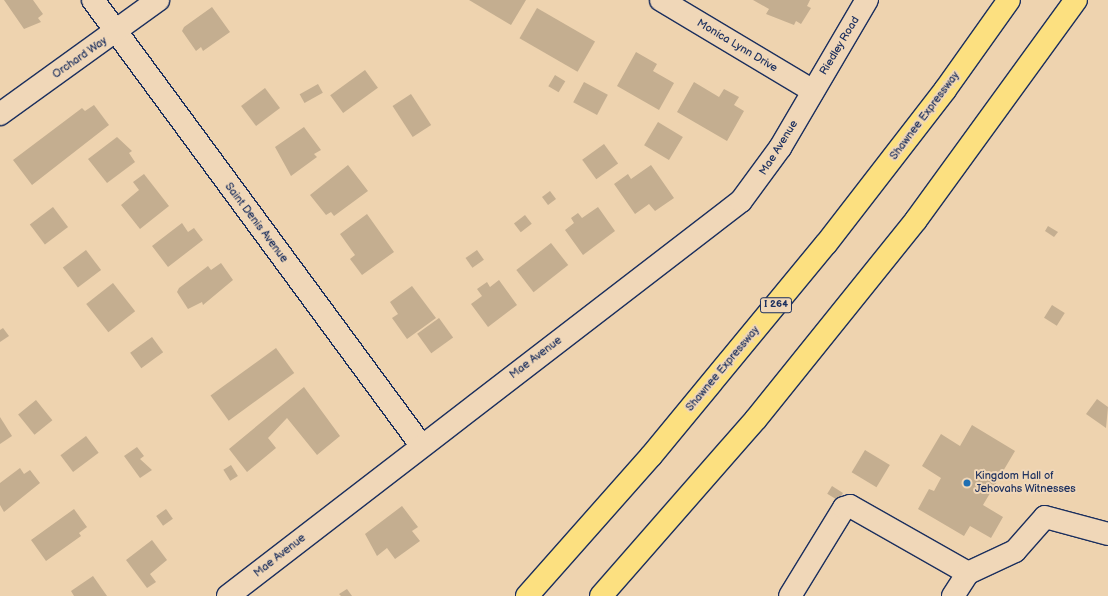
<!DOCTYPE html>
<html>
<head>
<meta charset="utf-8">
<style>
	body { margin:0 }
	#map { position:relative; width:1108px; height:596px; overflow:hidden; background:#eed3af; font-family:"Balsamiq Sans",sans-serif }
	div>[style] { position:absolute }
	.building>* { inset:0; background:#c4ae90; transform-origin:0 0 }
	.roads { filter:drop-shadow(1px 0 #1b2f5e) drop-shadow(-1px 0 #1b2f5e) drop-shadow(0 1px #1b2f5e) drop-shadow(0 -1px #1b2f5e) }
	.minor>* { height:22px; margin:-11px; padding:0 11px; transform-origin:11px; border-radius:11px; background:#f0d7b8 }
	.highway>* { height:22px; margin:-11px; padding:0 11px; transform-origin:11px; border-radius:11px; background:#fce080 }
	.dots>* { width:11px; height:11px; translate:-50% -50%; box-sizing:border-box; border:2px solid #f0d7b8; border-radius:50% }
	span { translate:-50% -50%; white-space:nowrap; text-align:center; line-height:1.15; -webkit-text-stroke:4px #f0d7b8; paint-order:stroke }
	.shield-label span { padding:1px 3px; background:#f0d7b8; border:1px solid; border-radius:3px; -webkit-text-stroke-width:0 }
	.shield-label { font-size:10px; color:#1b2f5e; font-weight:700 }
	.street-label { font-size:11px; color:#1b2f5e }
	.poi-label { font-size:11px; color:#1b2f5e }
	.left { translate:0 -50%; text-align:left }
</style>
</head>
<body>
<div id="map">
	<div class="building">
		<i style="clip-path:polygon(4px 0,33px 0,43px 14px,38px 18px,41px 22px,24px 29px)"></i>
		<i style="clip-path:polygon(469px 0,526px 0,511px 25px)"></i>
		<i style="clip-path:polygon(753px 0,810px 0,807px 6px,811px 8px,801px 24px,796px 21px,794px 25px,766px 14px,769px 9px)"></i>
		<i style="clip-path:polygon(212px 7px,230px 32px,203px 51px,201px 47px,196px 51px,182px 31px,184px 27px)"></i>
		<i style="left:537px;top:8px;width:67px;height:35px;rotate:30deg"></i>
		<i style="clip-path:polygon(636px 52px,657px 64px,653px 71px,674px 83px,659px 110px,617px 86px)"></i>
		<i style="left:365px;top:70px;width:22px;height:43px;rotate:54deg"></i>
		<i style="left:555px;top:75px;width:12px;height:13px;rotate:31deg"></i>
		<i style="left:584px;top:82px;width:27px;height:23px;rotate:28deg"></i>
		<i style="clip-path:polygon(694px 82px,719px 97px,724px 89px,739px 97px,734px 105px,744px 111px,727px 141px,677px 112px)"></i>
		<i style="left:318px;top:84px;width:10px;height:21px;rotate:61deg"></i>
		<i style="left:265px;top:88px;width:25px;height:30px;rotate:53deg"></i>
		<i style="left:411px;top:94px;width:37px;height:22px;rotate:57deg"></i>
		<i style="clip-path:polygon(94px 105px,109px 125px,32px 185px,13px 160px,82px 108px,85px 111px)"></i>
		<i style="left:658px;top:122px;width:29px;height:27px;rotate:31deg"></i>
		<i style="clip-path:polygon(304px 127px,321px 150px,314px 154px,317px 157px,291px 176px,275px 147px)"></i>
		<i style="clip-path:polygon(117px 137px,132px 151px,129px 153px,135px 162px,107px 183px,88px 159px)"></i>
		<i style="left:604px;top:144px;width:24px;height:27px;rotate:54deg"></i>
		<i style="clip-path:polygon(348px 165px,368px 191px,334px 216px,331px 212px,326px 215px,310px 195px)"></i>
		<i style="clip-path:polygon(651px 165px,674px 198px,655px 211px,649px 204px,635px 214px,614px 184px,628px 174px,631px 179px)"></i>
		<i style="clip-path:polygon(144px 174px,169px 206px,140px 229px,121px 205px,139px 190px,133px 182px)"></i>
		<i style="left:550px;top:191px;width:10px;height:10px;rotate:53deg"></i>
		<i style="left:53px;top:207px;width:25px;height:29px;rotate:53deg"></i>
		<i style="clip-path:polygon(598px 207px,615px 231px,583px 255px,565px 230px,574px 223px,571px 218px,578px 213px,582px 218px)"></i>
		<i style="clip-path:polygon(367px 214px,394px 252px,362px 275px,350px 259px,355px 255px,340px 234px)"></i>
		<i style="left:525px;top:215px;width:11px;height:14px;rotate:52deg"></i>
		<i style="clip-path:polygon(182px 223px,188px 232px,194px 228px,203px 240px,168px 267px,152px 246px)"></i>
		<i style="clip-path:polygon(1048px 226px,1058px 232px,1054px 237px,1045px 231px)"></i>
		<i style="left:551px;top:243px;width:28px;height:44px;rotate:52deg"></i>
		<i style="left:86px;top:250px;width:25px;height:29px;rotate:53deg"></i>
		<i style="left:477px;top:250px;width:12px;height:14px;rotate:55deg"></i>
		<i style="clip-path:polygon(221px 263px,233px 280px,203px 305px,202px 302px,188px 309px,177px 292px,179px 288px,208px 266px,211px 270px)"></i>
		<i style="clip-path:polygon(499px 280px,517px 305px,488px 327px,471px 304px,482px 296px,477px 289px,487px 282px,490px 287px)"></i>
		<i style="left:113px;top:283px;width:36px;height:34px;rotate:52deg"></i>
		<i style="clip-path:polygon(412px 286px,436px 318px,407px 339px,392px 318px,398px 314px,390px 302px)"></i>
		<i style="left:1052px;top:305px;width:15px;height:15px;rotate:32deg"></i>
		<i style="left:439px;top:318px;width:24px;height:27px;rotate:54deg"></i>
		<i style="clip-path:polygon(3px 328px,9px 336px,0 342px,0 330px)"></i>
		<i style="left:152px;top:337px;width:19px;height:27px;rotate:54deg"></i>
		<i style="left:276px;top:348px;width:31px;height:81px;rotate:54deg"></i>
		<i style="clip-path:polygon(304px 387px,340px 436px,317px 455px,287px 418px,268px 438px,276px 448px,247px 472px,229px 449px)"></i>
		<i style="clip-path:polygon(1097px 399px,1108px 407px,1106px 428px,1086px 414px)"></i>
		<i style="left:36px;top:400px;width:26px;height:23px;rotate:51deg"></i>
		<i style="clip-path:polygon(0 417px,12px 436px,0 444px)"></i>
		<i style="clip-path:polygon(972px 425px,1015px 451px,983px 505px,1003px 517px,991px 538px,970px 526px,964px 536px,918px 509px,929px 489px,934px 491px,941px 478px,922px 466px,941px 434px,960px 446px)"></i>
		<i style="left:86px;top:436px;width:21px;height:32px;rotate:53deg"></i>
		<i style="clip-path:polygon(137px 447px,144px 456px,140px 459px,152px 470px,140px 478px,124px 456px)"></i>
		<i style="left:865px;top:450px;width:29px;height:26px;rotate:31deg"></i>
		<i style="left:231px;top:465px;width:13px;height:9px;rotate:58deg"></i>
		<i style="clip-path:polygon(20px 468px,24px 474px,30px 470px,40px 483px,4px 512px,0 505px,0 483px)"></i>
		<i style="left:832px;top:486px;width:13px;height:9px;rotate:32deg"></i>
		<i style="clip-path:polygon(402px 506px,418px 527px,412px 531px,420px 541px,395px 559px,387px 548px,377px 556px,365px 534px)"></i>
		<i style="clip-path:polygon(74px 509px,87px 527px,79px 533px,81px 536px,46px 561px,31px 540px)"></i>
		<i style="left:166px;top:509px;width:12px;height:12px;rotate:55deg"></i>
		<i style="clip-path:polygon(152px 540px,167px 560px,150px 574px,156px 582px,147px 588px,126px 560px)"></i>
		<i style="clip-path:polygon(93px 576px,107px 596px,74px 596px,71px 591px)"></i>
		<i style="clip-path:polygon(347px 589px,352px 596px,341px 596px,339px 594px)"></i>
	</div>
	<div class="roads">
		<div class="minor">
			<i style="left:93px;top:0;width:553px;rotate:53.61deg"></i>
			<i style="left:661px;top:0;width:177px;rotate:30.9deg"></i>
			<i style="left:0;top:114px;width:195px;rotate:-35.8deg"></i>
			<i style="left:228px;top:596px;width:647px;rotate:-37.6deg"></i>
			<i style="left:741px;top:201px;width:66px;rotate:-53.7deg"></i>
			<i style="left:780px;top:148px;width:172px;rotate:-59.6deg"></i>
			<i style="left:790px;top:596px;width:103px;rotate:-58.5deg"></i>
			<i style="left:844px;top:508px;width:6px;rotate:-18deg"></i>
			<i style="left:850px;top:506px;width:136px;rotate:29.6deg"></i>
			<i style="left:953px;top:596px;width:27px;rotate:-57deg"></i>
			<i style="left:968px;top:573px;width:52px;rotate:-25.1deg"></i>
			<i style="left:1015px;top:551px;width:45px;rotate:-48.6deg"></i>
			<i style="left:1045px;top:517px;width:65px;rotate:15.1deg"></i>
		</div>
		<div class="highway">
			<i style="left:527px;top:596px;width:187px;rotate:-48.5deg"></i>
			<i style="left:651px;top:456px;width:275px;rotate:-50.5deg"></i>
			<i style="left:826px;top:244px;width:195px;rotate:-52.3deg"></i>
			<i style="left:945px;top:90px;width:110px;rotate:-54.6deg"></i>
			<i style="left:601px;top:596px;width:235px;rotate:-48.8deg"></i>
			<i style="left:756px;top:419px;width:255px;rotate:-51.2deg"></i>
			<i style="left:916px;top:220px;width:272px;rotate:-54deg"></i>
		</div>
	</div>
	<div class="dots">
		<i style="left:967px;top:483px;background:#1f6fb2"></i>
	</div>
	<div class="shield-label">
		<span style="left:776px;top:305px">I 264</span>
	</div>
	<div class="street-label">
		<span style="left:737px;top:46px;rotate:31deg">Monica Lynn Drive</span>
		<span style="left:840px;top:46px;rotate:-59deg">Riedley Road</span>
		<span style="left:80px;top:58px;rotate:-35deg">Orchard Way</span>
		<span style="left:925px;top:116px;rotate:-53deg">Shawnee Expressway</span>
		<span style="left:779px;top:148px;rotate:-58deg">Mae Avenue</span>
		<span style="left:256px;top:223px;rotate:53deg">Saint Denis Avenue</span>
		<span style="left:536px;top:358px;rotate:-37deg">Mae Avenue</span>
		<span style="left:723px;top:369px;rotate:-50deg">Shawnee Expressway</span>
		<span style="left:280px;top:556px;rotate:-38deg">Mae Avenue</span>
	</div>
	<div class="poi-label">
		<span class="left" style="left:975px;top:483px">Kingdom Hall of<br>Jehovahs Witnesses</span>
	</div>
</div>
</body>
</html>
